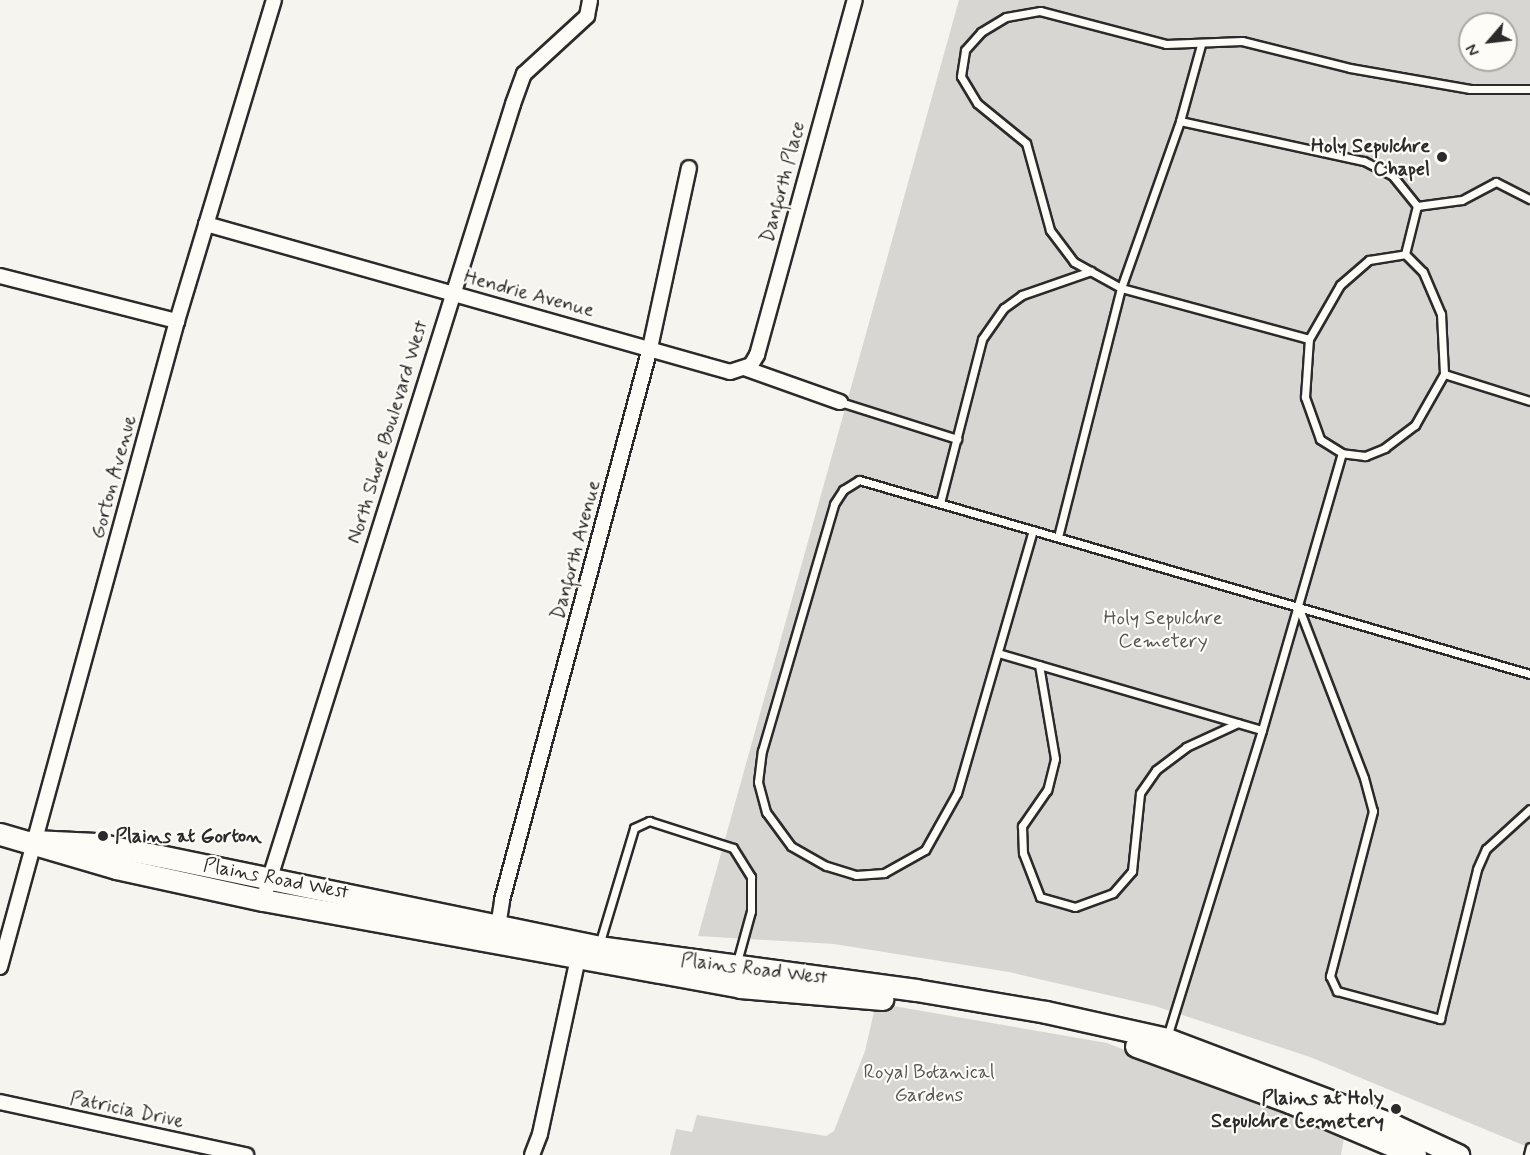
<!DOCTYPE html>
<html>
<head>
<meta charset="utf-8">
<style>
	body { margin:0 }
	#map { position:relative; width:1530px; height:1155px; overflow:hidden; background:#f5f4ef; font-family:Mynerve,sans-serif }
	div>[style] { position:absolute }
	.green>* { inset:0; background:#d7d6d2 }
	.roads { filter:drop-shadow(2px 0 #2b2b2b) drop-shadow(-2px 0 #2b2b2b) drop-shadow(0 2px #2b2b2b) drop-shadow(0 -2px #2b2b2b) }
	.service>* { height:7px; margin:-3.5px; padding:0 3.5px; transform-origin:3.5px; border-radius:3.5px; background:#fdfcf7 }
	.minor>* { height:14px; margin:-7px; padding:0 7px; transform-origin:7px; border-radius:7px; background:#fdfcf7 }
	.primary>* { height:21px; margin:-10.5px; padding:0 10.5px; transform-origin:10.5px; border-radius:10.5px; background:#fdfcf7 }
	.dots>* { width:16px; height:16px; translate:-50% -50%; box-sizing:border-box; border:3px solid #fdfcf7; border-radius:50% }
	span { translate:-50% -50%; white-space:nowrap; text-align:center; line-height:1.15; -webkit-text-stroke:4.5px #fdfcf7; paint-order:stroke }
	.poi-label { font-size:20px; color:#2b2b2b; font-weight:700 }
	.right { translate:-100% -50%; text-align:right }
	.left { translate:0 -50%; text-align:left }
	.street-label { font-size:20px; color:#2b2b2b }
	.park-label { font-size:20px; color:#565655 }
	.north { position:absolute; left:1458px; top:12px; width:60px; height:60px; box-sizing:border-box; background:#fdfcf7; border:2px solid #a9a8a5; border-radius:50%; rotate:242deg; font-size:16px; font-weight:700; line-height:24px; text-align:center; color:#2b2b2b }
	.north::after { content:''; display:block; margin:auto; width:21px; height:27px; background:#2b2b2b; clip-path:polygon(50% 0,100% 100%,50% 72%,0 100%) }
</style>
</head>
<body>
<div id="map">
	<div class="green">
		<i style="clip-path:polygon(evenodd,959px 0,1530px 0,1530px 1148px,1310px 1057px,1155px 1006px,1009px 972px,834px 944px,698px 936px,959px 0,1470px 24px,1506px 24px,1506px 60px,1470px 60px,1470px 24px)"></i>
		<i style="clip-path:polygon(876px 1003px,1107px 1043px,1344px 1138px,1341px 1155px,670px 1155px,676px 1129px,692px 1132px,697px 1115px,826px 1136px,834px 1131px,865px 1051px)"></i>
	</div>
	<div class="roads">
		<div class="service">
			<i style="left:1180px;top:121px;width:188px;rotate:12.3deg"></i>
			<i style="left:1364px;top:161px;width:31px;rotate:27deg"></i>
			<i style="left:1392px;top:175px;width:40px;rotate:51deg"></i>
			<i style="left:1405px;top:254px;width:49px;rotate:-76deg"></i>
			<i style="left:1417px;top:206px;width:45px;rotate:-7.6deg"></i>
			<i style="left:1462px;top:200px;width:38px;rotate:-28deg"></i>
			<i style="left:1496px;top:182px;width:38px;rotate:27deg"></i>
			<i style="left:1309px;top:339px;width:195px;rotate:-164.8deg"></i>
			<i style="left:1121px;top:288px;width:54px;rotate:-151deg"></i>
			<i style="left:1074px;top:262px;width:40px;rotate:-127deg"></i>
			<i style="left:1050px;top:230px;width:90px;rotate:-105.4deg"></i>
			<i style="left:1026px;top:143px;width:63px;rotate:-140.8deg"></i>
			<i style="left:977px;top:103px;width:31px;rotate:-121deg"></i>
			<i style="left:961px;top:76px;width:26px;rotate:-81deg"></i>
			<i style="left:965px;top:50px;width:24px;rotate:-48deg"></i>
			<i style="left:981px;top:32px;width:29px;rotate:-31deg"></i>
			<i style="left:1006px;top:17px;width:35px;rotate:-10deg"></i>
			<i style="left:1040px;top:11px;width:130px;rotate:14.7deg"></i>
			<i style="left:1166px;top:44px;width:76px;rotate:-2.3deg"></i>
			<i style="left:1242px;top:41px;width:111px;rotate:14deg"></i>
			<i style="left:1350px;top:68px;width:122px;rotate:9.9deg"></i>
			<i style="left:1470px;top:89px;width:60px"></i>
			<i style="left:1444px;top:374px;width:90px;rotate:17.4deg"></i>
			<i style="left:840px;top:402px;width:123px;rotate:17.5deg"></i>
			<i style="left:940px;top:503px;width:169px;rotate:-75.6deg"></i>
			<i style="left:982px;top:339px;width:38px;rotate:-55deg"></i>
			<i style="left:1004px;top:308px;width:22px;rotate:-36deg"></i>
			<i style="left:1022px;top:295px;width:73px;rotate:-19.2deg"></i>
			<i style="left:1033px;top:530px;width:274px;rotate:106.1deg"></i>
			<i style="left:957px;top:793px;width:65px;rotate:119.3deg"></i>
			<i style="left:925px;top:850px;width:47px;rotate:150.7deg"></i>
			<i style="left:884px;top:873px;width:28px;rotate:176deg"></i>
			<i style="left:856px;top:875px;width:31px;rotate:-163deg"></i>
			<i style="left:826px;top:866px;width:40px;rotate:-150.3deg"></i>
			<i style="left:791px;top:846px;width:42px;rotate:-126.3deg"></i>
			<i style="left:766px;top:812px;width:31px;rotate:-105deg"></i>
			<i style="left:758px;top:782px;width:31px;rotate:-83deg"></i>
			<i style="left:762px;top:751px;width:257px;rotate:-73.7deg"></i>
			<i style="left:834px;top:504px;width:17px;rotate:-57deg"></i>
			<i style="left:843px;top:490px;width:19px;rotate:-32deg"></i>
			<i style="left:859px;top:480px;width:698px;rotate:16.13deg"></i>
			<i style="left:1058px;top:537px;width:257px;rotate:-75.8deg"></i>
			<i style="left:1121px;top:288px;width:177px;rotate:-70.5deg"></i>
			<i style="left:1180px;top:121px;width:79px;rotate:-74.6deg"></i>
			<i style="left:1298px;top:606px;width:184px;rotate:69deg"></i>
			<i style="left:1364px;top:778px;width:34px;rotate:75deg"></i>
			<i style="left:1373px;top:811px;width:171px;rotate:104.6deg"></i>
			<i style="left:1330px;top:976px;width:17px;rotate:65deg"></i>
			<i style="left:1337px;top:991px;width:107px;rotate:15.2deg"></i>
			<i style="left:1440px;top:1019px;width:154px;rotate:-76.1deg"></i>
			<i style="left:1477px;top:869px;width:22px;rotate:-66deg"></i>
			<i style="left:1486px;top:849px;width:59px;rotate:-42.3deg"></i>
			<i style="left:998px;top:653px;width:275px;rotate:16.3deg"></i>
			<i style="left:1039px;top:665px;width:95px;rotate:80.3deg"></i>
			<i style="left:1055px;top:759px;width:32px;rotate:104deg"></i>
			<i style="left:1047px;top:790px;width:44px;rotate:124.8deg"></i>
			<i style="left:1022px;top:826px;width:27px;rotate:88deg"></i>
			<i style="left:1023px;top:853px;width:47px;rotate:68.9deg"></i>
			<i style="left:1040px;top:897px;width:36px;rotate:16deg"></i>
			<i style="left:1075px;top:907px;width:40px;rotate:-20.2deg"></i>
			<i style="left:1113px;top:893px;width:29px;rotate:-49deg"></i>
			<i style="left:1132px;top:871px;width:78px;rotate:-84.1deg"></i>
			<i style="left:1140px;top:793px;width:28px;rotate:-55deg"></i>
			<i style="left:1156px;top:770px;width:38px;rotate:-37deg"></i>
			<i style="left:1186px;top:747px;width:57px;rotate:-24.8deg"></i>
			<i style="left:599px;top:945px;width:122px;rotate:-73.3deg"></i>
			<i style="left:634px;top:828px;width:17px;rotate:-25deg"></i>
			<i style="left:649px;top:821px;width:88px;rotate:17.8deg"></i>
			<i style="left:733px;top:848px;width:34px;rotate:58deg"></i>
			<i style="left:751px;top:877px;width:34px;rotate:90deg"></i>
			<i style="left:751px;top:911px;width:53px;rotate:105.4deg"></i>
			<i style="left:1167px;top:1037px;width:321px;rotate:-72.8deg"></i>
			<i style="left:1262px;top:730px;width:288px;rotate:-73.9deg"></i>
			<i style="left:1342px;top:453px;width:26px;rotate:-148deg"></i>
			<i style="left:1320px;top:439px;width:45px;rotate:-109.7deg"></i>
			<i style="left:1305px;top:397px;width:58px;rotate:-86.1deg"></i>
			<i style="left:1309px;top:339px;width:62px;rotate:-60.1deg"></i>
			<i style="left:1340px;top:285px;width:38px;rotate:-41deg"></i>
			<i style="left:1369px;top:260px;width:36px;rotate:-9deg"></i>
			<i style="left:1405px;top:254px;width:25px;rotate:45deg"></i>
			<i style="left:1423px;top:272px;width:46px;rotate:66.8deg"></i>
			<i style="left:1441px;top:314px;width:60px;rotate:87.1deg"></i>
			<i style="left:1444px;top:374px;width:59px;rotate:119.6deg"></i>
			<i style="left:1415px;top:425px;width:38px;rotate:143deg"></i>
			<i style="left:1385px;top:448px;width:22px;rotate:158deg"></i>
			<i style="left:1365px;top:456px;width:23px;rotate:-173deg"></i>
			<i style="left:1528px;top:1155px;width:8px;rotate:-76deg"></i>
		</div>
		<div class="minor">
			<i style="left:206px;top:224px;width:544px;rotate:15.77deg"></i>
			<i style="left:730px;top:372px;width:22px;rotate:-18deg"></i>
			<i style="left:751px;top:365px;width:12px;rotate:-59deg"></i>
			<i style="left:757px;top:355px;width:368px;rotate:-74.6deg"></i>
			<i style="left:0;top:276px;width:183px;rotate:14.3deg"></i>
			<i style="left:744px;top:368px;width:102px;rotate:19.5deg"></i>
			<i style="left:263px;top:900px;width:834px;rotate:-72.56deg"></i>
			<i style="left:513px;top:104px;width:32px;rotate:-70deg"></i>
			<i style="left:524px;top:74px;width:86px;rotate:-42.6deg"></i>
			<i style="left:587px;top:16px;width:16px;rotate:-79deg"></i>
			<i style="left:497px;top:933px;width:33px;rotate:-81deg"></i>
			<i style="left:502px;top:900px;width:571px;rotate:-74.99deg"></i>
			<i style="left:650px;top:348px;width:184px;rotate:-77.8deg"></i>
			<i style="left:0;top:967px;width:670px;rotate:-74.68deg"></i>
			<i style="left:177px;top:321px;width:335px;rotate:-73.2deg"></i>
			<i style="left:0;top:1102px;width:252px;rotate:12.2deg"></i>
			<i style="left:532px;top:1155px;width:22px;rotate:-69deg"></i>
			<i style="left:540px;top:1134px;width:180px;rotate:-77.8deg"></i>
		</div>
		<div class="primary">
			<i style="left:0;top:834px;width:121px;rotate:16.3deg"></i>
			<i style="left:116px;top:868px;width:150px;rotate:12.3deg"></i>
			<i style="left:263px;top:900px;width:485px;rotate:10.3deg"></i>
			<i style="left:740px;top:987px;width:143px;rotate:4.8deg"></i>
			<i style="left:33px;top:841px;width:63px;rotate:2.7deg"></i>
			<i style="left:96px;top:844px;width:65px;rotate:10.6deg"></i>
			<i style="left:160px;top:856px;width:447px;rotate:11.7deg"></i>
			<i style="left:598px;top:947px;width:321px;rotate:7.7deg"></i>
			<i style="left:916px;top:990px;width:132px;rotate:9.6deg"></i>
			<i style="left:1046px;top:1012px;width:124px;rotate:12.6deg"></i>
			<i style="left:1167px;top:1039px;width:242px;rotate:20.8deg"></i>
			<i style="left:1393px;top:1125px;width:72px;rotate:24.8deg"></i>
			<i style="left:1136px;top:1046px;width:164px;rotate:20deg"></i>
			<i style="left:1290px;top:1102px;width:136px;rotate:23deg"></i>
		</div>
	</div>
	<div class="dots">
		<i style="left:1442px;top:157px;background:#2b2b2b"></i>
		<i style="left:103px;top:836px;background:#2b2b2b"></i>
		<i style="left:1396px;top:1109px;background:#2b2b2b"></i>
	</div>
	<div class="poi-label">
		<span class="right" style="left:1430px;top:158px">Holy Sepulchre<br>Chapel</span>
		<span class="left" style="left:115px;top:836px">Plains at Gorton</span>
		<span class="right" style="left:1384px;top:1110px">Plains at Holy<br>Sepulchre Cemetery</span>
	</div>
	<div class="street-label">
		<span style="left:783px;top:182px;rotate:-75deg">Danforth Place</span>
		<span style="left:529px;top:294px;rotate:15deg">Hendrie Avenue</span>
		<span style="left:388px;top:432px;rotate:-73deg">North Shore Boulevard West</span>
		<span style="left:114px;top:477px;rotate:-75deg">Gorton Avenue</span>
		<span style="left:576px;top:550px;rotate:-75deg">Danforth Avenue</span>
		<span style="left:276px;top:879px;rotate:11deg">Plains Road West</span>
		<span style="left:754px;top:969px;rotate:7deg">Plains Road West</span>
		<span style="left:127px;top:1110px;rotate:12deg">Patricia Drive</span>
	</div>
	<div class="park-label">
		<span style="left:1163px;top:630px">Holy Sepulchre<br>Cemetery</span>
		<span style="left:929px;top:1084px">Royal Botanical<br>Gardens</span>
	</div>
	<div class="north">N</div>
</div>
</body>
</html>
